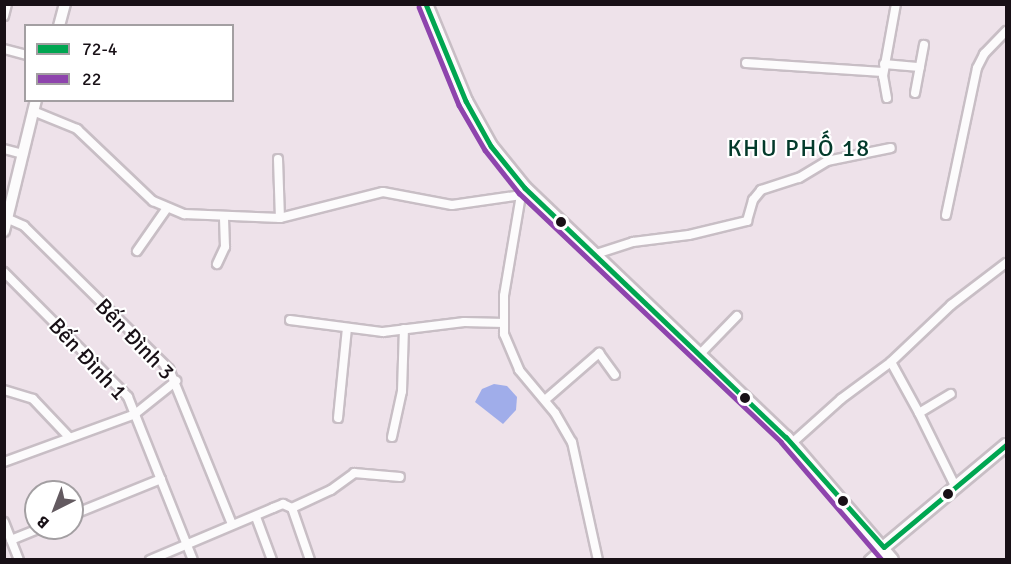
<!DOCTYPE html>
<html>
<head>
<meta charset="utf-8">
<style>
	body { margin:0 }
	#map { position:relative; width:1011px; height:564px; overflow:hidden; background:#eee2ea; font-family:Signika,sans-serif }
	div>[style] { position:absolute }
	.water>* { inset:0; background:#a0adea }
	.roads { filter:drop-shadow(2px 0 #c8bec5) drop-shadow(-2px 0 #c8bec5) drop-shadow(0 2px #c8bec5) drop-shadow(0 -2px #c8bec5) }
	.street>* { height:8px; margin:-4px; padding:0 4px; transform-origin:4px; border-radius:4px; background:#fcfbfc }
	.secondary>* { height:10px; margin:-5px; padding:0 5px; transform-origin:5px; border-radius:5px; background:#fcfbfc }
	.primary>* { height:12px; margin:-6px; padding:0 6px; transform-origin:6px; border-radius:6px; background:#fcfbfc }
	.bus-1>* { height:4.5px; margin:-2.25px; padding:0 2.25px; transform-origin:2.25px; border-radius:2.25px; background:#00a651 }
	.bus-2>* { height:4.5px; margin:-2.25px; padding:0 2.25px; transform-origin:2.25px; border-radius:2.25px; background:#8e44ad }
	.dots>* { width:16px; height:16px; translate:-50% -50%; box-sizing:border-box; border:3px solid #fff; border-radius:50% }
	span { translate:-50% -50%; white-space:nowrap; text-align:center; line-height:1.15; -webkit-text-stroke:4.5px #fff; paint-order:stroke }
	.street-label { font-size:22px; color:#181016 }
	.neighbourhood-label { font-size:24px; color:#033a2b; letter-spacing:1.5px }
	.frame { position:absolute; inset:0; border:6px solid #181016; pointer-events:none }
	.legend { position:absolute; left:24px; top:24px; width:210px; height:78px; box-sizing:border-box; background:#fff; border:2px solid #a39fa2; margin:0; padding:8px 10px; list-style:none; font-size:18px; color:#181016 }
	.legend li { display:flex; align-items:center; gap:12px; height:30px }
	.legend b { width:30px; border:2px solid #a39fa2 }
	.north { position:absolute; left:24px; top:480px; width:60px; height:60px; box-sizing:border-box; background:#fff; border:2px solid #a39fa2; border-radius:50%; rotate:222deg; font-size:16px; font-weight:700; line-height:24px; text-align:center; color:#181016 }
	.north::after { content:''; display:block; margin:auto; width:21px; height:27px; background:#635a60; clip-path:polygon(50% 0,100% 100%,50% 72%,0 100%) }
</style>
</head>
<body>
<div id="map">
	<div class="water">
		<i style="clip-path:polygon(494px 384px,507px 386px,517px 397px,516px 410px,503px 424px,475px 402px,482px 389px)"></i>
	</div>
	<div class="roads">
		<div class="street">
			<i style="left:4px;top:16px;width:12px;rotate:-76deg"></i>
			<i style="left:4px;top:49px;width:23px;rotate:15deg"></i>
			<i style="left:746px;top:63px;width:137px;rotate:3.8deg"></i>
			<i style="left:884px;top:64px;width:36px;rotate:5deg"></i>
			<i style="left:915px;top:93px;width:49px;rotate:-79.4deg"></i>
			<i style="left:887px;top:98px;width:22px;rotate:-100deg"></i>
			<i style="left:883px;top:76px;width:73px;rotate:-79.8deg"></i>
			<i style="left:33px;top:111px;width:48px;rotate:22.2deg"></i>
			<i style="left:77px;top:129px;width:105px;rotate:43.5deg"></i>
			<i style="left:153px;top:201px;width:34px;rotate:23deg"></i>
			<i style="left:184px;top:214px;width:96px;rotate:2.4deg"></i>
			<i style="left:280px;top:218px;width:106px;rotate:-14.2deg"></i>
			<i style="left:383px;top:192px;width:70px;rotate:10.7deg"></i>
			<i style="left:452px;top:205px;width:70px;rotate:-8.2deg"></i>
			<i style="left:521px;top:195px;width:8px;rotate:-60deg"></i>
			<i style="left:4px;top:149px;width:20px;rotate:15deg"></i>
			<i style="left:278px;top:159px;width:59px;rotate:88.1deg"></i>
			<i style="left:521px;top:195px;width:102px;rotate:99.6deg"></i>
			<i style="left:504px;top:296px;width:38px;rotate:90deg"></i>
			<i style="left:504px;top:334px;width:39px;rotate:67deg"></i>
			<i style="left:519px;top:370px;width:56px;rotate:50.1deg"></i>
			<i style="left:555px;top:413px;width:34px;rotate:60deg"></i>
			<i style="left:572px;top:442px;width:121px;rotate:77.6deg"></i>
			<i style="left:946px;top:215px;width:150px;rotate:-78.1deg"></i>
			<i style="left:977px;top:68px;width:16px;rotate:-63deg"></i>
			<i style="left:984px;top:54px;width:32px;rotate:-46deg"></i>
			<i style="left:4px;top:217px;width:22px;rotate:24deg"></i>
			<i style="left:24px;top:226px;width:204px;rotate:44.6deg"></i>
			<i style="left:169px;top:369px;width:167px;rotate:67.9deg"></i>
			<i style="left:137px;top:251px;width:52px;rotate:-55.1deg"></i>
			<i style="left:596px;top:254px;width:39px;rotate:-18deg"></i>
			<i style="left:633px;top:242px;width:56px;rotate:-7.1deg"></i>
			<i style="left:689px;top:235px;width:60px;rotate:-13.6deg"></i>
			<i style="left:747px;top:221px;width:22px;rotate:-74deg"></i>
			<i style="left:753px;top:200px;width:13px;rotate:-51deg"></i>
			<i style="left:761px;top:190px;width:40px;rotate:-18deg"></i>
			<i style="left:799px;top:178px;width:33px;rotate:-31deg"></i>
			<i style="left:827px;top:161px;width:65px;rotate:-11.5deg"></i>
			<i style="left:217px;top:264px;width:19px;rotate:-65deg"></i>
			<i style="left:225px;top:247px;width:30px;rotate:-92deg"></i>
			<i style="left:4px;top:272px;width:176px;rotate:45.2deg"></i>
			<i style="left:128px;top:397px;width:175px;rotate:68.3deg"></i>
			<i style="left:290px;top:320px;width:94px;rotate:7.4deg"></i>
			<i style="left:383px;top:332px;width:82px;rotate:-7deg"></i>
			<i style="left:464px;top:322px;width:40px;rotate:1.4deg"></i>
			<i style="left:700px;top:354px;width:53px;rotate:-45.8deg"></i>
			<i style="left:891px;top:362px;width:58px;rotate:61.2deg"></i>
			<i style="left:919px;top:413px;width:37px;rotate:-31deg"></i>
			<i style="left:4px;top:390px;width:30px;rotate:17deg"></i>
			<i style="left:33px;top:399px;width:52px;rotate:46.5deg"></i>
			<i style="left:545px;top:400px;width:72px;rotate:-41deg"></i>
			<i style="left:599px;top:353px;width:27px;rotate:54deg"></i>
			<i style="left:919px;top:413px;width:84px;rotate:63.7deg"></i>
			<i style="left:338px;top:418px;width:90px;rotate:-84.3deg"></i>
			<i style="left:392px;top:437px;width:47px;rotate:-77.7deg"></i>
			<i style="left:402px;top:391px;width:62px;rotate:-88.2deg"></i>
			<i style="left:792px;top:443px;width:66px;rotate:-41.9deg"></i>
			<i style="left:841px;top:399px;width:62px;rotate:-36.5deg"></i>
			<i style="left:891px;top:362px;width:83px;rotate:-43.5deg"></i>
			<i style="left:951px;top:305px;width:69px;rotate:-37.4deg"></i>
			<i style="left:4px;top:462px;width:140px;rotate:-20.1deg"></i>
			<i style="left:135px;top:414px;width:53px;rotate:-38.8deg"></i>
			<i style="left:292px;top:508px;width:43px;rotate:-24.8deg"></i>
			<i style="left:331px;top:490px;width:29px;rotate:-36deg"></i>
			<i style="left:354px;top:473px;width:46px;rotate:5deg"></i>
			<i style="left:292px;top:508px;width:55px;rotate:70.9deg"></i>
			<i style="left:72px;top:515px;width:96px;rotate:-22deg"></i>
			<i style="left:256px;top:517px;width:46px;rotate:69.6deg"></i>
			<i style="left:4px;top:522px;width:41px;rotate:68.5deg"></i>
			<i style="left:11px;top:540px;width:31px;rotate:-22deg"></i>
			<i style="left:150px;top:560px;width:134px;rotate:-22.9deg"></i>
			<i style="left:273px;top:508px;width:11px;rotate:-22deg"></i>
			<i style="left:283px;top:504px;width:10px;rotate:24deg"></i>
			<i style="left:869px;top:560px;width:20px;rotate:-41deg"></i>
		</div>
		<div class="secondary">
			<i style="left:59px;top:26px;width:23px;rotate:-75deg"></i>
			<i style="left:4px;top:231px;width:135px;rotate:-76.3deg"></i>
		</div>
		<div class="primary">
			<i style="left:426px;top:4px;width:105px;rotate:67.6deg"></i>
			<i style="left:466px;top:101px;width:51px;rotate:60.9deg"></i>
			<i style="left:491px;top:146px;width:54px;rotate:51deg"></i>
			<i style="left:525px;top:188px;width:361px;rotate:43.7deg"></i>
			<i style="left:786px;top:437px;width:162px;rotate:49.2deg"></i>
			<i style="left:884px;top:547px;width:159px;rotate:-39.9deg"></i>
		</div>
	</div>
	<div class="bus-1">
		<i style="left:426px;top:4px;width:105px;rotate:67.6deg"></i>
		<i style="left:466px;top:101px;width:51px;rotate:60.9deg"></i>
		<i style="left:491px;top:146px;width:54px;rotate:51deg"></i>
		<i style="left:525px;top:188px;width:361px;rotate:43.7deg"></i>
		<i style="left:786px;top:437px;width:147px;rotate:48.3deg"></i>
		<i style="left:884px;top:547px;width:159px;rotate:-39.9deg"></i>
	</div>
	<div class="bus-2">
		<i style="left:419px;top:7px;width:106px;rotate:67.8deg"></i>
		<i style="left:459px;top:105px;width:52px;rotate:60deg"></i>
		<i style="left:485px;top:150px;width:55px;rotate:51.7deg"></i>
		<i style="left:519px;top:193px;width:361px;rotate:43.5deg"></i>
		<i style="left:781px;top:442px;width:155px;rotate:49.4deg"></i>
	</div>
	<div class="dots">
		<i style="left:561px;top:222px;background:#181016"></i>
		<i style="left:745px;top:398px;background:#181016"></i>
		<i style="left:948px;top:494px;background:#181016"></i>
		<i style="left:843px;top:501px;background:#181016"></i>
	</div>
	<div class="street-label">
		<span style="left:135px;top:339px;rotate:46deg">Bến Đình 3</span>
		<span style="left:88px;top:359px;rotate:47deg">Bến Đình 1</span>
	</div>
	<div class="neighbourhood-label">
		<span style="left:799px;top:149px">KHU PHỐ 18</span>
	</div>
	<div class="frame"></div>
	<ul class="legend">
	<li><b style="height:8px;background:#00a651"></b>72-4</li>
	<li><b style="height:8px;background:#8e44ad"></b>22</li>
	</ul>
	<div class="north">B</div>
</div>
</body>
</html>
